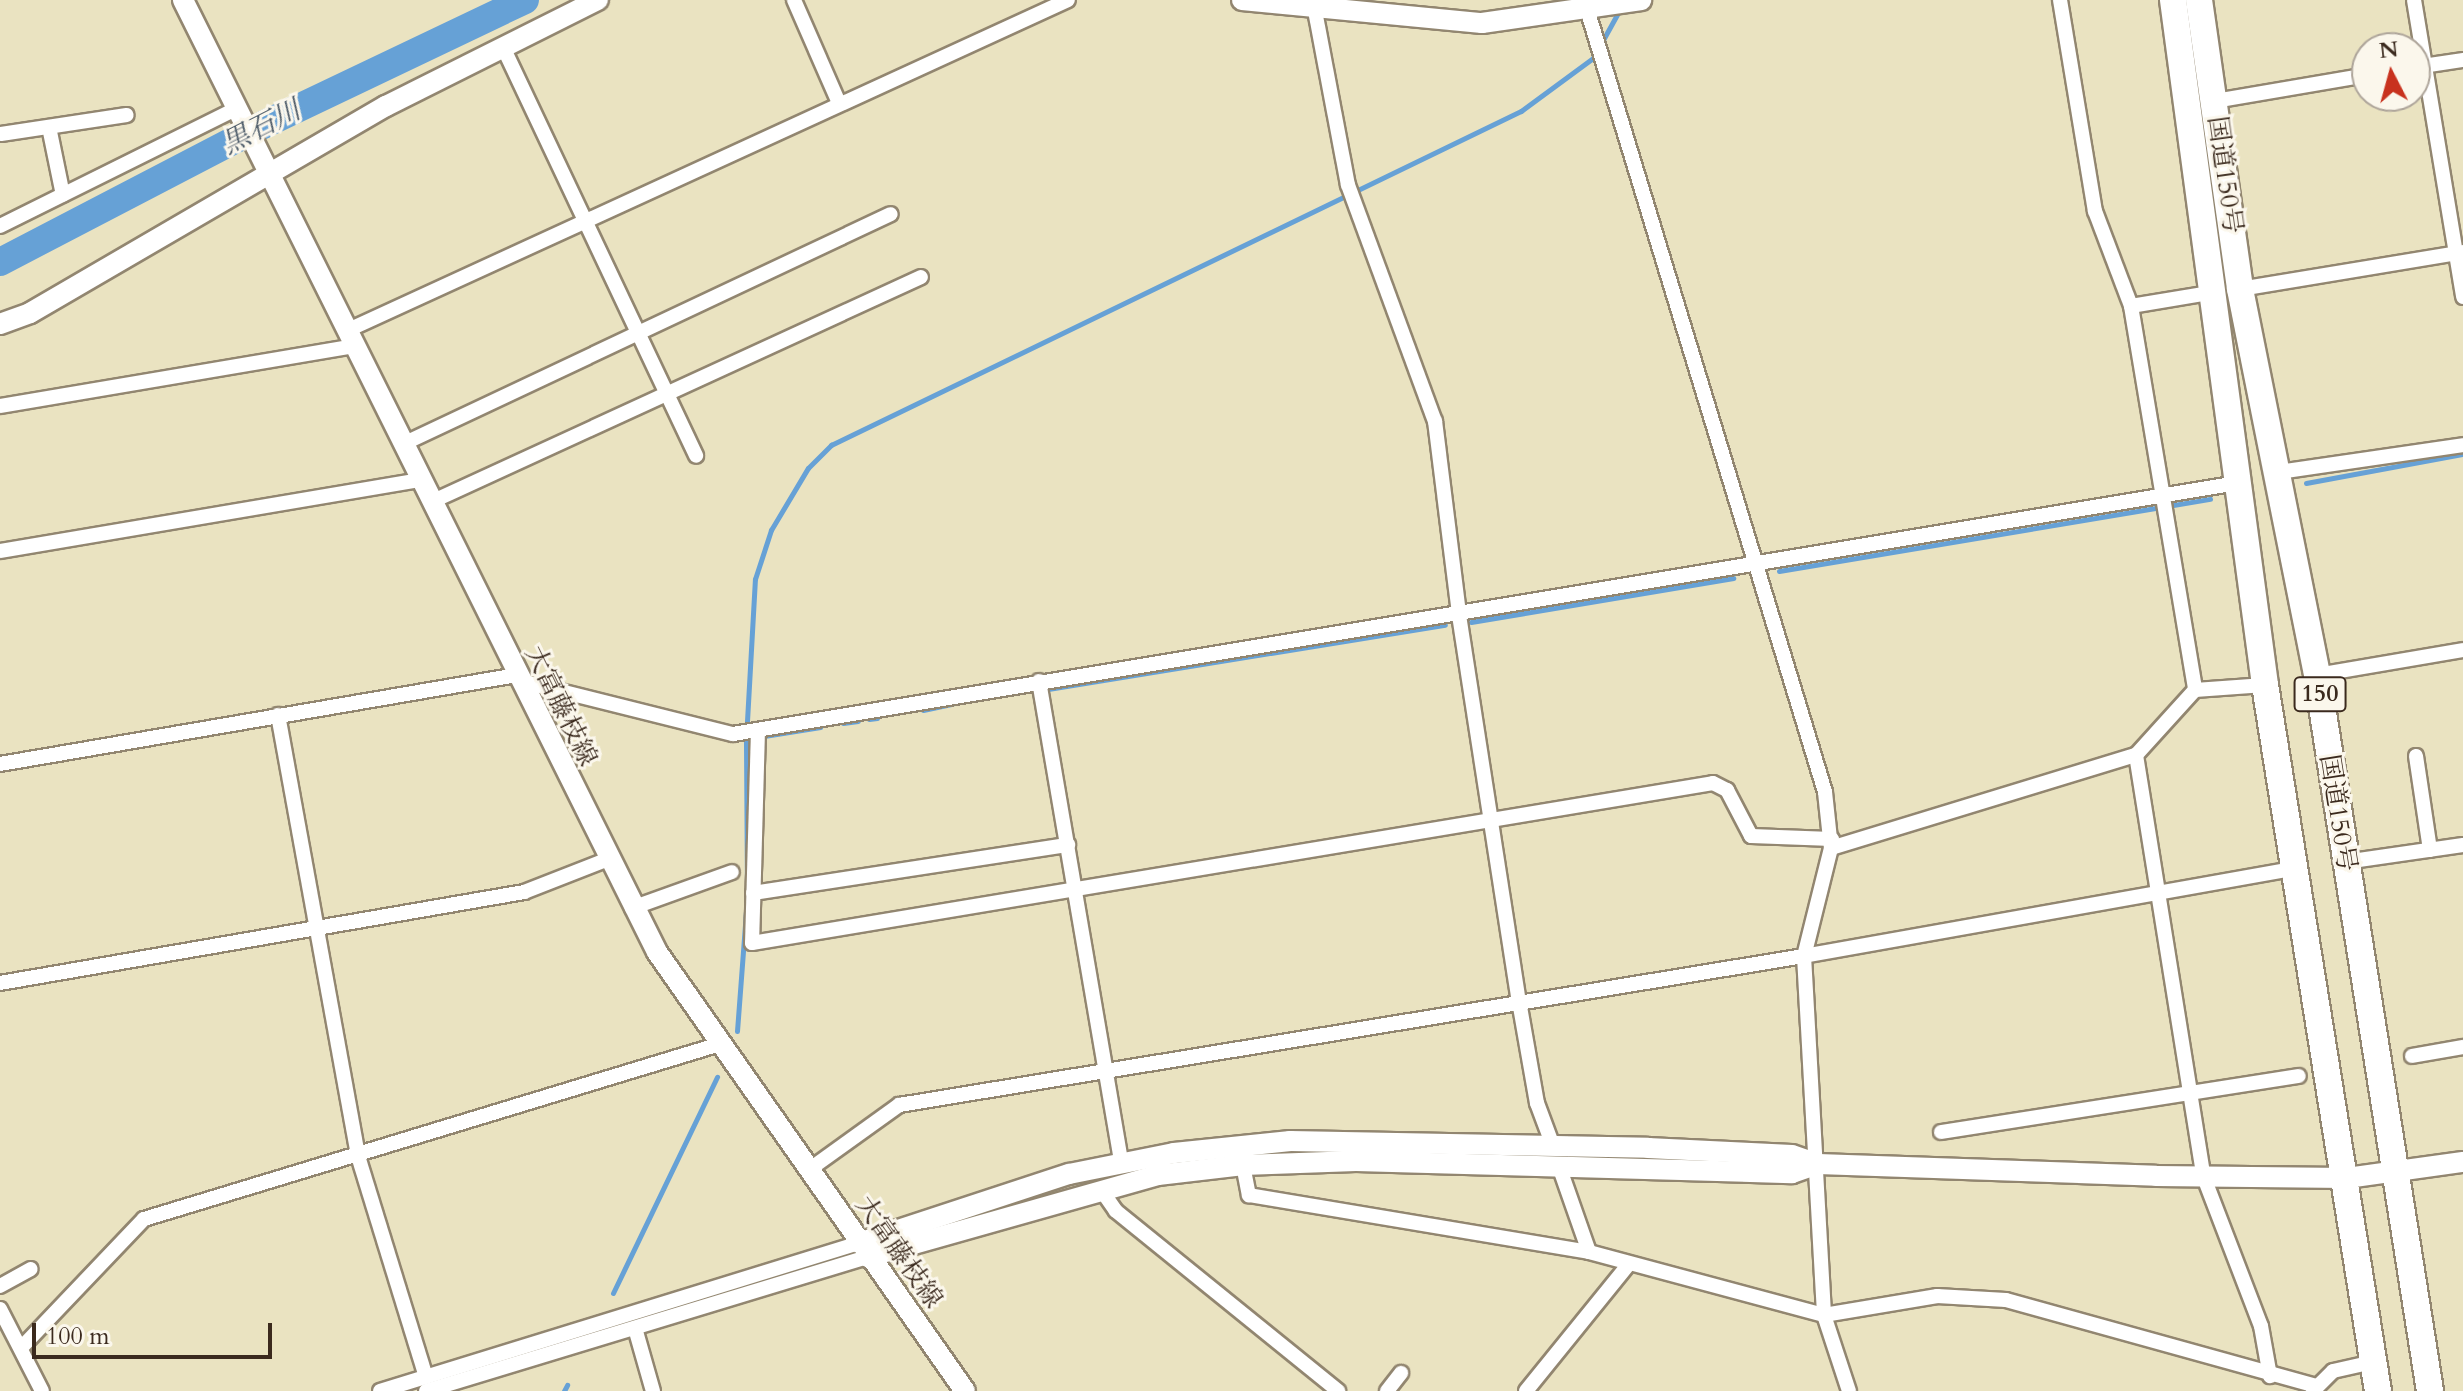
<!DOCTYPE html>
<html>
<head>
<meta charset="utf-8">
<style>
	body { margin:0 }
	#map { position:relative; width:2463px; height:1391px; overflow:hidden; background:#eae3c1; font-family:Cardo,"Noto Serif JP",serif }
	div>[style] { position:absolute }
	.stream>* { height:5px; margin:-2.5px; padding:0 2.5px; transform-origin:2.5px; border-radius:2.5px; background:#66a1d6 }
	.river>* { height:28px; margin:-14px; padding:0 14px; transform-origin:14px; border-radius:14px; background:#66a1d6 }
	.roads { filter:drop-shadow(2px 0 #928670) drop-shadow(-2px 0 #928670) drop-shadow(0 2px #928670) drop-shadow(0 -2px #928670) }
	.street>* { height:14px; margin:-7px; padding:0 7px; transform-origin:7px; border-radius:7px; background:#fff }
	.secondary>* { height:20px; margin:-10px; padding:0 10px; transform-origin:10px; border-radius:10px; background:#fff }
	.highway>* { height:26px; margin:-13px; padding:0 13px; transform-origin:13px; border-radius:13px; background:#fff }
	span { translate:-50% -50%; white-space:nowrap; text-align:center; line-height:1.15; -webkit-text-stroke:6px #fbf7ec; paint-order:stroke }
	.shield-label span { padding:2px 6px; background:#fbf7ec; border:2px solid; border-radius:6px; -webkit-text-stroke-width:0 }
	.shield-label { font-size:24px; color:#3b2a1e; font-weight:700 }
	.street-label { font-size:26px; color:#3b2a1e }
	.water-label { font-size:28px; color:#4c5a68; font-style:italic }
	.north { position:absolute; left:2351px; top:32px; width:80px; height:80px; box-sizing:border-box; background:#fbf7ec; border:2px solid #aea59a; border-radius:50%; rotate:354deg; font-size:22px; font-weight:700; line-height:32px; text-align:center; color:#3b2a1e }
	.north::after { content:''; display:block; margin:auto; width:28px; height:36px; background:#c8321e; clip-path:polygon(50% 0,100% 100%,50% 72%,0 100%) }
	.scale { position:absolute; left:32px; top:1323px; width:240px; height:36px; box-sizing:border-box; border:4px solid #3b2a1e; border-top:0; padding-left:10px; font-size:24px; line-height:28px; white-space:nowrap; color:#3b2a1e; -webkit-text-stroke:6px #fbf7ec; paint-order:stroke }
</style>
</head>
<body>
<div id="map">
	<div class="stream">
		<i style="left:2306px;top:483px;width:160px;rotate:-10.5deg"></i>
		<i style="left:1779px;top:571px;width:437px;rotate:-9.5deg"></i>
		<i style="left:1471px;top:622px;width:266px;rotate:-9.5deg"></i>
		<i style="left:1048px;top:689px;width:402px;rotate:-9.2deg"></i>
		<i style="left:923px;top:710px;width:30px;rotate:-12deg"></i>
		<i style="left:869px;top:719px;width:8px;rotate:-7deg"></i>
		<i style="left:843px;top:723px;width:15px;rotate:-8deg"></i>
		<i style="left:764px;top:736px;width:57px;rotate:-9.1deg"></i>
		<i style="left:747px;top:888px;width:149px;rotate:-90.4deg"></i>
		<i style="left:746px;top:739px;width:160px;rotate:-86.8deg"></i>
		<i style="left:755px;top:579px;width:52px;rotate:-71.9deg"></i>
		<i style="left:771px;top:530px;width:72px;rotate:-59.2deg"></i>
		<i style="left:808px;top:468px;width:33px;rotate:-45deg"></i>
		<i style="left:831px;top:445px;width:767px;rotate:-25.83deg"></i>
		<i style="left:1521px;top:111px;width:89px;rotate:-36.4deg"></i>
		<i style="left:1593px;top:58px;width:56px;rotate:-61.1deg"></i>
		<i style="left:737px;top:1031px;width:121px;rotate:-85.7deg"></i>
		<i style="left:613px;top:1293px;width:240px;rotate:-64.3deg"></i>
		<i style="left:564px;top:1391px;width:7px;rotate:-63deg"></i>
	</div>
	<div class="river">
		<i style="left:0;top:262px;width:299px;rotate:-27.5deg"></i>
		<i style="left:265px;top:124px;width:288px;rotate:-25.5deg"></i>
	</div>
	<div class="roads">
		<div class="street">
			<i style="left:794px;top:0;width:112px;rotate:66.4deg"></i>
			<i style="left:1313px;top:0;width:188px;rotate:79.3deg"></i>
			<i style="left:1348px;top:185px;width:252px;rotate:69.8deg"></i>
			<i style="left:1435px;top:421px;width:195px;rotate:82.9deg"></i>
			<i style="left:1459px;top:615px;width:391px;rotate:81.2deg"></i>
			<i style="left:1519px;top:1001px;width:104px;rotate:80deg"></i>
			<i style="left:1537px;top:1103px;width:46px;rotate:69.6deg"></i>
			<i style="left:2060px;top:0;width:214px;rotate:80.6deg"></i>
			<i style="left:2095px;top:211px;width:102px;rotate:69.2deg"></i>
			<i style="left:2131px;top:306px;width:389px;rotate:80.5deg"></i>
			<i style="left:2414px;top:0;width:301px;rotate:80.6deg"></i>
			<i style="left:1587px;top:9px;width:818px;rotate:73.09deg"></i>
			<i style="left:1825px;top:792px;width:56px;rotate:83.9deg"></i>
			<i style="left:1831px;top:848px;width:111px;rotate:104deg"></i>
			<i style="left:1804px;top:956px;width:360px;rotate:86.8deg"></i>
			<i style="left:1824px;top:1315px;width:80px;rotate:71.8deg"></i>
			<i style="left:503px;top:47px;width:452px;rotate:64.7deg"></i>
			<i style="left:2416px;top:67px;width:48px;rotate:-8.5deg"></i>
			<i style="left:2215px;top:101px;width:154px;rotate:-9.7deg"></i>
			<i style="left:49px;top:127px;width:69px;rotate:78.4deg"></i>
			<i style="left:1px;top:134px;width:127px;rotate:-8.6deg"></i>
			<i style="left:0;top:226px;width:263px;rotate:-26.4deg"></i>
			<i style="left:2240px;top:289px;width:226px;rotate:-9.4deg"></i>
			<i style="left:2131px;top:306px;width:86px;rotate:-9.4deg"></i>
			<i style="left:346px;top:331px;width:794px;rotate:-24.63deg"></i>
			<i style="left:0;top:406px;width:358px;rotate:-9.6deg"></i>
			<i style="left:403px;top:444px;width:539px;rotate:-25.24deg"></i>
			<i style="left:2279px;top:472px;width:186px;rotate:-8.3deg"></i>
			<i style="left:431px;top:502px;width:539px;rotate:-24.66deg"></i>
			<i style="left:0;top:551px;width:427px;rotate:-9.6deg"></i>
			<i style="left:2317px;top:675px;width:148px;rotate:-9.7deg"></i>
			<i style="left:520px;top:681px;width:219px;rotate:14deg"></i>
			<i style="left:733px;top:734px;width:1525px;rotate:-9.47deg"></i>
			<i style="left:1039px;top:681px;width:488px;rotate:80.3deg"></i>
			<i style="left:278px;top:715px;width:448px;rotate:79.7deg"></i>
			<i style="left:358px;top:1156px;width:231px;rotate:72.9deg"></i>
			<i style="left:758px;top:730px;width:213px;rotate:91.6deg"></i>
			<i style="left:752px;top:943px;width:974px;rotate:-9.45deg"></i>
			<i style="left:1713px;top:783px;width:16px;rotate:27deg"></i>
			<i style="left:1727px;top:790px;width:52px;rotate:62.4deg"></i>
			<i style="left:1751px;top:836px;width:81px;rotate:2.1deg"></i>
			<i style="left:2136px;top:755px;width:425px;rotate:80.9deg"></i>
			<i style="left:2203px;top:1175px;width:162px;rotate:69deg"></i>
			<i style="left:2261px;top:1326px;width:51px;rotate:79.8deg"></i>
			<i style="left:2416px;top:756px;width:95px;rotate:81.5deg"></i>
			<i style="left:0;top:764px;width:525px;rotate:-9.77deg"></i>
			<i style="left:1831px;top:848px;width:319px;rotate:-17deg"></i>
			<i style="left:2136px;top:755px;width:88px;rotate:-47.8deg"></i>
			<i style="left:2195px;top:690px;width:70px;rotate:-4.1deg"></i>
			<i style="left:2345px;top:862px;width:119px;rotate:-8.2deg"></i>
			<i style="left:753px;top:893px;width:319px;rotate:-8.7deg"></i>
			<i style="left:632px;top:908px;width:106px;rotate:-19.8deg"></i>
			<i style="left:0;top:983px;width:532px;rotate:-9.85deg"></i>
			<i style="left:524px;top:892px;width:90px;rotate:-21.4deg"></i>
			<i style="left:2412px;top:1056px;width:52px;rotate:-10deg"></i>
			<i style="left:1941px;top:1132px;width:362px;rotate:-8.9deg"></i>
			<i style="left:1243px;top:1165px;width:31px;rotate:79deg"></i>
			<i style="left:1249px;top:1195px;width:345px;rotate:9.5deg"></i>
			<i style="left:1589px;top:1252px;width:243px;rotate:15deg"></i>
			<i style="left:1824px;top:1315px;width:115px;rotate:-9.5deg"></i>
			<i style="left:1937px;top:1296px;width:69px;rotate:3.3deg"></i>
			<i style="left:2006px;top:1300px;width:323px;rotate:15.5deg"></i>
			<i style="left:810px;top:1169px;width:110px;rotate:-35.7deg"></i>
			<i style="left:899px;top:1105px;width:917px;rotate:-9.35deg"></i>
			<i style="left:1804px;top:956px;width:498px;rotate:-10.1deg"></i>
			<i style="left:1560px;top:1169px;width:88px;rotate:70.7deg"></i>
			<i style="left:1102px;top:1191px;width:24px;rotate:55deg"></i>
			<i style="left:1116px;top:1211px;width:286px;rotate:39deg"></i>
			<i style="left:0;top:1286px;width:35px;rotate:-29deg"></i>
			<i style="left:0;top:1309px;width:92px;rotate:62.9deg"></i>
			<i style="left:635px;top:1328px;width:66px;rotate:74.1deg"></i>
			<i style="left:21px;top:1348px;width:178px;rotate:-46.4deg"></i>
			<i style="left:144px;top:1219px;width:602px;rotate:-16.9deg"></i>
			<i style="left:380px;top:1391px;width:501px;rotate:-17.17deg"></i>
			<i style="left:426px;top:1391px;width:462px;rotate:-16.9deg"></i>
			<i style="left:1387px;top:1391px;width:23px;rotate:-52deg"></i>
			<i style="left:1526px;top:1391px;width:162px;rotate:-51deg"></i>
			<i style="left:2313px;top:1391px;width:28px;rotate:-45deg"></i>
			<i style="left:2333px;top:1371px;width:41px;rotate:-12.7deg"></i>
		</div>
		<div class="secondary">
			<i style="left:183px;top:0;width:1063px;rotate:63.53deg"></i>
			<i style="left:657px;top:952px;width:536px;rotate:54.95deg"></i>
			<i style="left:1242px;top:0;width:241px;rotate:5.5deg"></i>
			<i style="left:1482px;top:23px;width:161px;rotate:-8.2deg"></i>
			<i style="left:0;top:324px;width:32px;rotate:-20deg"></i>
			<i style="left:30px;top:313px;width:412px;rotate:-30.2deg"></i>
			<i style="left:386px;top:106px;width:237px;rotate:-26.6deg"></i>
			<i style="left:859px;top:1243px;width:221px;rotate:-18.2deg"></i>
			<i style="left:1069px;top:1174px;width:107px;rotate:-11.3deg"></i>
			<i style="left:1174px;top:1153px;width:117px;rotate:-5.9deg"></i>
			<i style="left:1290px;top:1141px;width:358px;rotate:1.1deg"></i>
			<i style="left:1648px;top:1148px;width:144px;rotate:2.8deg"></i>
			<i style="left:1792px;top:1155px;width:28px;rotate:19deg"></i>
			<i style="left:1818px;top:1164px;width:338px;rotate:2deg"></i>
			<i style="left:2156px;top:1176px;width:191px;rotate:0.6deg"></i>
			<i style="left:2347px;top:1178px;width:117px;rotate:-7.9deg"></i>
			<i style="left:868px;top:1257px;width:301px;rotate:-15.8deg"></i>
			<i style="left:1158px;top:1175px;width:86px;rotate:-6.7deg"></i>
			<i style="left:1243px;top:1165px;width:113px;rotate:-2deg"></i>
			<i style="left:1356px;top:1161px;width:436px;rotate:1.6deg"></i>
			<i style="left:1792px;top:1173px;width:28px;rotate:-19deg"></i>
		</div>
		<div class="highway">
			<i style="left:2173px;top:0;width:691px;rotate:82.35deg"></i>
			<i style="left:2265px;top:685px;width:715px;rotate:80.91deg"></i>
			<i style="left:2199px;top:0;width:292px;rotate:81.9deg"></i>
			<i style="left:2240px;top:289px;width:394px;rotate:78.7deg"></i>
			<i style="left:2317px;top:675px;width:725px;rotate:81.03deg"></i>
		</div>
	</div>
	<div class="shield-label">
		<span style="left:2320px;top:694px">150</span>
	</div>
	<div class="street-label">
		<span style="left:2225px;top:175px;rotate:82deg">国道150号</span>
		<span style="left:561px;top:706px;rotate:64deg">大富藤枝線</span>
		<span style="left:2338px;top:813px;rotate:81deg">国道150号</span>
		<span style="left:899px;top:1252px;rotate:55deg">大富藤枝線</span>
	</div>
	<div class="water-label">
		<span style="left:261px;top:127px;rotate:-27deg">黒石川</span>
	</div>
	<div class="north">N</div>
	<div class="scale">100 m</div>
</div>
</body>
</html>
